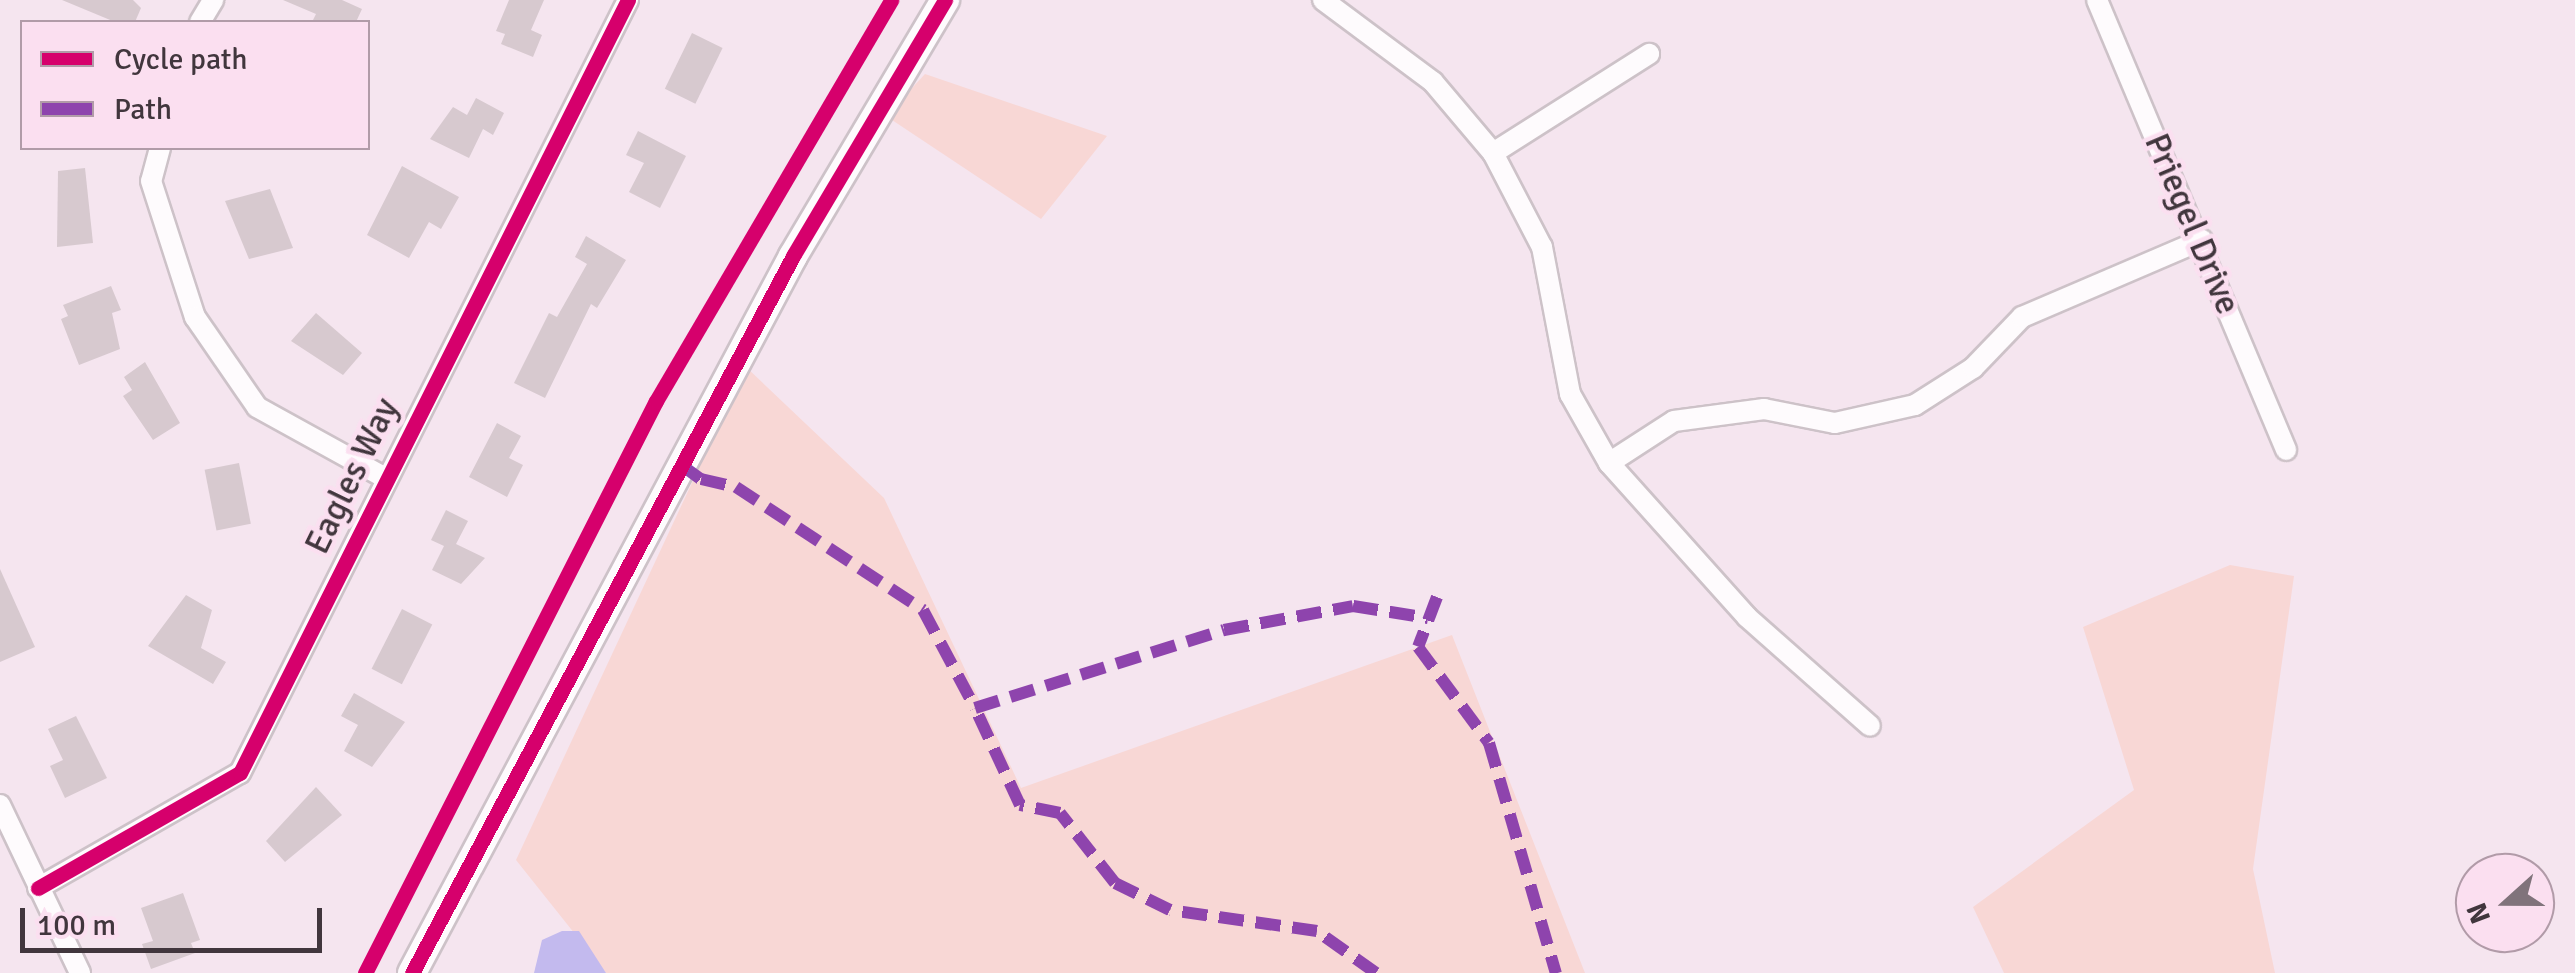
<!DOCTYPE html>
<html>
<head>
<meta charset="utf-8">
<style>
	body { margin:0 }
	#map { position:relative; width:2575px; height:973px; overflow:hidden; background:#f5e5ef; font-family:Signika,sans-serif }
	div>[style] { position:absolute }
	.green>* { inset:0; background:#f8d7d5 }
	.water>* { inset:0; background:#c3baee }
	.building>* { inset:0; background:#d7c9cf; transform-origin:0 0 }
	.roads { filter:drop-shadow(2px 0 #cdc2c8) drop-shadow(-2px 0 #cdc2c8) drop-shadow(0 2px #cdc2c8) drop-shadow(0 -2px #cdc2c8) }
	.street>* { height:20px; margin:-10px; padding:0 10px; transform-origin:10px; border-radius:10px; background:#fefbfd }
	.secondary>* { height:28px; margin:-14px; padding:0 14px; transform-origin:14px; border-radius:14px; background:#fefbfd }
	.quiet>* { height:12px; margin-top:-6px; transform-origin:0; background:repeating-linear-gradient(90deg,#8e44ad 0 25px,transparent 0 37px) }
	.cycleway>* { height:15px; margin:-7.5px; padding:0 7.5px; transform-origin:7.5px; border-radius:7.5px; background:#d6006c }
	span { translate:-50% -50%; white-space:nowrap; text-align:center; line-height:1.15; -webkit-text-stroke:9px #fbdff0; paint-order:stroke }
	.street-label { font-size:35px; color:#41363d }
	.legend { position:absolute; left:20px; top:20px; width:350px; height:130px; box-sizing:border-box; background:#fbdff0; border:2px solid #b19ba8; margin:0; padding:12px 18px; list-style:none; font-size:30px; color:#41363d }
	.legend li { display:flex; align-items:center; gap:20px; height:50px }
	.legend b { width:50px; border:2px solid #b19ba8 }
	.north { position:absolute; left:2455px; top:853px; width:100px; height:100px; box-sizing:border-box; background:#fbdff0; border:2px solid #b19ba8; border-radius:50%; rotate:249deg; font-size:28px; font-weight:700; line-height:40px; text-align:center; color:#41363d }
	.north::after { content:''; display:block; margin:auto; width:35px; height:45px; background:#80737b; clip-path:polygon(50% 0,100% 100%,50% 72%,0 100%) }
	.scale { position:absolute; left:20px; top:908px; width:302px; height:45px; box-sizing:border-box; border:5px solid #41363d; border-top:0; padding-left:12px; font-size:30px; line-height:35px; white-space:nowrap; color:#41363d; -webkit-text-stroke:8px #fbdff0; paint-order:stroke }
</style>
</head>
<body>
<div id="map">
	<div class="green">
		<i style="clip-path:polygon(925px 74px,1107px 136px,1041px 219px,886px 116px)"></i>
		<i style="clip-path:polygon(746px 367px,884px 498px,1021px 788px,1452px 635px,1585px 973px,606px 973px,516px 860px)"></i>
		<i style="clip-path:polygon(2230px 565px,2294px 576px,2253px 869px,2275px 973px,2004px 973px,1973px 907px,2134px 790px,2083px 627px)"></i>
	</div>
	<div class="water">
		<i style="clip-path:polygon(562px 931px,579px 931px,606px 973px,534px 973px,542px 940px)"></i>
	</div>
	<div class="building">
		<i style="clip-path:polygon(62px 0,133px 0,141px 8px,135px 22px,115px 22px)"></i>
		<i style="clip-path:polygon(283px 0,342px 0,362px 9px,356px 22px,312px 22px,316px 14px)"></i>
		<i style="clip-path:polygon(509px 0,544px 0,531px 30px,542px 35px,533px 57px,501px 44px,505px 34px,496px 31px)"></i>
		<i style="left:692px;top:33px;width:34px;height:62px;rotate:26deg"></i>
		<i style="clip-path:polygon(476px 98px,504px 113px,493px 135px,483px 129px,469px 158px,430px 139px,453px 107px,467px 115px)"></i>
		<i style="clip-path:polygon(638px 131px,686px 156px,660px 208px,629px 192px,644px 163px,626px 155px)"></i>
		<i style="clip-path:polygon(402px 166px,459px 197px,441px 229px,429px 222px,409px 258px,367px 235px)"></i>
		<i style="clip-path:polygon(85px 168px,93px 243px,57px 247px,58px 171px)"></i>
		<i style="clip-path:polygon(270px 189px,293px 248px,249px 259px,225px 201px)"></i>
		<i style="clip-path:polygon(586px 236px,626px 260px,597px 308px,591px 304px,545px 398px,514px 383px,549px 313px,557px 317px,587px 264px,575px 257px)"></i>
		<i style="clip-path:polygon(111px 286px,121px 310px,112px 313px,120px 349px,79px 365px,61px 319px,68px 316px,63px 305px)"></i>
		<i style="clip-path:polygon(316px 313px,362px 353px,343px 375px,291px 341px)"></i>
		<i style="clip-path:polygon(145px 362px,180px 423px,153px 440px,123px 396px,132px 390px,124px 377px)"></i>
		<i style="clip-path:polygon(497px 423px,521px 436px,509px 458px,523px 465px,507px 497px,469px 477px)"></i>
		<i style="left:239px;top:463px;width:62px;height:35px;rotate:79deg"></i>
		<i style="clip-path:polygon(446px 510px,468px 521px,456px 544px,485px 558px,461px 584px,432px 570px,444px 546px,431px 540px)"></i>
		<i style="clip-path:polygon(0 569px,35px 647px,0 662px)"></i>
		<i style="clip-path:polygon(186px 595px,212px 610px,201px 648px,226px 662px,213px 684px,148px 646px)"></i>
		<i style="left:402px;top:609px;width:34px;height:67px;rotate:27deg"></i>
		<i style="clip-path:polygon(354px 693px,405px 722px,372px 767px,344px 751px,358px 725px,341px 716px)"></i>
		<i style="clip-path:polygon(76px 716px,107px 778px,65px 798px,50px 766px,63px 760px,48px 729px)"></i>
		<i style="clip-path:polygon(316px 787px,342px 815px,285px 862px,266px 841px)"></i>
		<i style="clip-path:polygon(183px 893px,200px 940px,191px 943px,195px 953px,151px 969px,142px 944px,153px 941px,141px 908px)"></i>
	</div>
	<div class="roads">
		<div class="street">
			<i style="left:1323px;top:0;width:137px;rotate:36.7deg"></i>
			<i style="left:1433px;top:82px;width:93px;rotate:49.8deg"></i>
			<i style="left:1493px;top:153px;width:106px;rotate:62.5deg"></i>
			<i style="left:1542px;top:247px;width:150px;rotate:79.2deg"></i>
			<i style="left:1570px;top:394px;width:79px;rotate:60.5deg"></i>
			<i style="left:1609px;top:463px;width:207px;rotate:48.1deg"></i>
			<i style="left:1747px;top:617px;width:164px;rotate:41.5deg"></i>
			<i style="left:2097px;top:0;width:488px;rotate:67.2deg"></i>
			<i style="left:200px;top:22px;width:26px;rotate:-59deg"></i>
			<i style="left:160px;top:148px;width:34px;rotate:105deg"></i>
			<i style="left:151px;top:181px;width:143px;rotate:72.1deg"></i>
			<i style="left:195px;top:317px;width:109px;rotate:55.4deg"></i>
			<i style="left:257px;top:407px;width:145px;rotate:28.9deg"></i>
			<i style="left:1493px;top:153px;width:185px;rotate:-32.4deg"></i>
			<i style="left:1609px;top:463px;width:77px;rotate:-32.9deg"></i>
			<i style="left:1674px;top:421px;width:91px;rotate:-7.6deg"></i>
			<i style="left:1764px;top:409px;width:72px;rotate:11.2deg"></i>
			<i style="left:1835px;top:423px;width:82px;rotate:-12.7deg"></i>
			<i style="left:1915px;top:405px;width:69px;rotate:-32.5deg"></i>
			<i style="left:1973px;top:368px;width:71px;rotate:-46.1deg"></i>
			<i style="left:2022px;top:317px;width:196px;rotate:-23.2deg"></i>
			<i style="left:0;top:805px;width:186px;rotate:64.5deg"></i>
			<i style="left:38px;top:888px;width:232px;rotate:-29.7deg"></i>
			<i style="left:240px;top:773px;width:865px;rotate:-63.35deg"></i>
		</div>
		<div class="secondary">
			<i style="left:412px;top:973px;width:812px;rotate:-62.01deg"></i>
			<i style="left:793px;top:256px;width:298px;rotate:-59.3deg"></i>
		</div>
	</div>
	<div class="quiet">
		<i style="left:680px;top:464px;width:26px;rotate:36deg"></i>
		<i style="left:701px;top:479px;width:36px;rotate:13deg"></i>
		<i style="left:736px;top:487px;width:224px;rotate:33.3deg"></i>
		<i style="left:923px;top:610px;width:111px;rotate:62deg"></i>
		<i style="left:1437px;top:597px;width:53px;rotate:110.8deg"></i>
		<i style="left:1418px;top:647px;width:119px;rotate:53.5deg"></i>
		<i style="left:1489px;top:743px;width:240px;rotate:73.8deg"></i>
		<i style="left:1376px;top:973px;width:72px;rotate:-144.6deg"></i>
		<i style="left:1317px;top:931px;width:148px;rotate:-171.9deg"></i>
		<i style="left:1170px;top:910px;width:61px;rotate:-153.9deg"></i>
		<i style="left:1115px;top:883px;width:89px;rotate:-128.2deg"></i>
		<i style="left:1060px;top:813px;width:41px;rotate:-168.7deg"></i>
		<i style="left:1020px;top:805px;width:107px;rotate:-114.9deg"></i>
		<i style="left:975px;top:708px;width:261px;rotate:-17.4deg"></i>
		<i style="left:1224px;top:630px;width:131px;rotate:-10.5deg"></i>
		<i style="left:1353px;top:606px;width:76px;rotate:9.1deg"></i>
	</div>
	<div class="cycleway">
		<i style="left:38px;top:888px;width:232px;rotate:-29.7deg"></i>
		<i style="left:240px;top:773px;width:865px;rotate:-63.35deg"></i>
		<i style="left:365px;top:973px;width:642px;rotate:-63.04deg"></i>
		<i style="left:656px;top:401px;width:465px;rotate:-59.6deg"></i>
		<i style="left:412px;top:973px;width:812px;rotate:-62.01deg"></i>
		<i style="left:793px;top:256px;width:298px;rotate:-59.3deg"></i>
	</div>
	<div class="street-label">
		<span style="left:2192px;top:224px;rotate:67deg">Priegel Drive</span>
		<span style="left:352px;top:476px;rotate:-64deg">Eagles Way</span>
	</div>
	<ul class="legend">
	<li><b style="height:12px;background:#d6006c"></b>Cycle path</li>
	<li><b style="height:12px;background:#8e44ad"></b>Path</li>
	</ul>
	<div class="north">N</div>
	<div class="scale">100 m</div>
</div>
</body>
</html>
